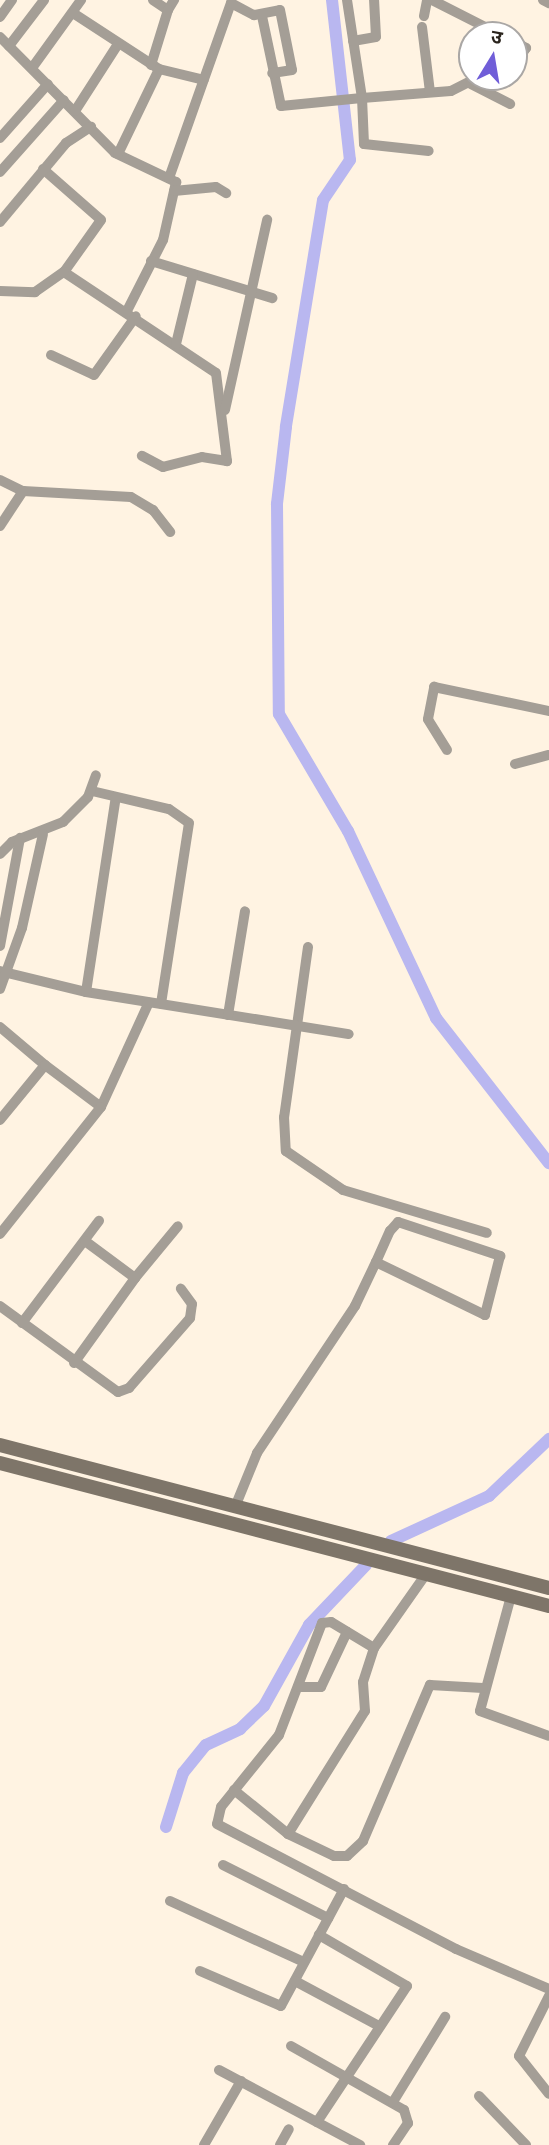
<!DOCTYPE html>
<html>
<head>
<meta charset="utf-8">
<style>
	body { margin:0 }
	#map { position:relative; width:549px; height:2145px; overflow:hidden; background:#fff3e2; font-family:Cabin,"Noto Sans Devanagari",sans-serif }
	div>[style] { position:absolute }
	.canal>* { height:12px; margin:-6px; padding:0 6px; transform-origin:6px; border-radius:6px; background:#b9b7f0 }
	.minor>* { height:10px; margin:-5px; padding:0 5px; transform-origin:5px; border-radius:5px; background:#a49e96 }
	.secondary>* { height:14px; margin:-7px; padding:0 7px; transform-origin:7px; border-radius:7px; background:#7e7569 }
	span { translate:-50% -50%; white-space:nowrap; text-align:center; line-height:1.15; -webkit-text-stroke:7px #fff; paint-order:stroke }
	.north { position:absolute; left:458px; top:21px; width:70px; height:70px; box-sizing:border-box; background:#fff; border:2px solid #aaa7a5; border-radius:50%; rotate:11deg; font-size:19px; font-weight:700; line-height:28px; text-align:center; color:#2a241d }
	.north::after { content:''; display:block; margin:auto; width:24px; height:32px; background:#705ed8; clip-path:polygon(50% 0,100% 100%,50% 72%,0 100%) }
</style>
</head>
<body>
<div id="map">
	<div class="canal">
		<i style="left:332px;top:0;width:161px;rotate:83.6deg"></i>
		<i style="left:350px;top:160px;width:48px;rotate:124deg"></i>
		<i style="left:323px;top:200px;width:230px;rotate:99.3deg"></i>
		<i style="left:286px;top:427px;width:78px;rotate:96.7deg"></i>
		<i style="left:277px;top:504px;width:210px;rotate:89.5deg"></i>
		<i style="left:279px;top:714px;width:136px;rotate:59.5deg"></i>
		<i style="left:348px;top:831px;width:207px;rotate:64.8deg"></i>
		<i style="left:436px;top:1018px;width:184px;rotate:52.1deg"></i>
		<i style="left:391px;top:1541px;width:108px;rotate:-24.7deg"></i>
		<i style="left:489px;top:1496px;width:83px;rotate:-43.5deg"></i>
		<i style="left:166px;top:1827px;width:57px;rotate:-72.5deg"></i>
		<i style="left:183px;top:1773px;width:36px;rotate:-51deg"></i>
		<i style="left:206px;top:1745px;width:38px;rotate:-25deg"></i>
		<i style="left:240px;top:1729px;width:33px;rotate:-44deg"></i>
		<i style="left:264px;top:1706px;width:93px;rotate:-60.9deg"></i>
		<i style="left:309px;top:1625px;width:83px;rotate:-46.5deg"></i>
	</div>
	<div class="minor">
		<i style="left:153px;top:0;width:18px;rotate:34deg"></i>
		<i style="left:168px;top:10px;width:12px;rotate:-59deg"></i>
		<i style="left:347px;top:0;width:99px;rotate:81.3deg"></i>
		<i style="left:362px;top:98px;width:89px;rotate:-4.5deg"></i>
		<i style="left:451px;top:91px;width:31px;rotate:-27deg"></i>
		<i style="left:432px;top:0;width:77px;rotate:26.9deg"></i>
		<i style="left:543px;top:0;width:7px;rotate:27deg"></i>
		<i style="left:73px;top:13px;width:103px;rotate:33.1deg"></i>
		<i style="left:159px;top:69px;width:46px;rotate:13.7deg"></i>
		<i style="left:262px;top:16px;width:92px;rotate:78.1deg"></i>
		<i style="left:281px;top:106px;width:81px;rotate:-5.6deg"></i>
		<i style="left:362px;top:98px;width:46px;rotate:87.5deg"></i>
		<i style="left:364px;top:144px;width:65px;rotate:6.1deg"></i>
		<i style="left:424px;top:16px;width:16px;rotate:-79deg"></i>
		<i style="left:0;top:17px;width:21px;rotate:-55deg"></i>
		<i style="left:422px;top:27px;width:65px;rotate:83deg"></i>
		<i style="left:0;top:37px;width:163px;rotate:45.2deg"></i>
		<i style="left:115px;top:153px;width:68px;rotate:25.4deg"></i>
		<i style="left:176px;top:182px;width:59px;rotate:102.6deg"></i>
		<i style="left:163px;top:240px;width:80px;rotate:116.9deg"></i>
		<i style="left:353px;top:41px;width:23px;rotate:-10deg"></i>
		<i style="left:376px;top:37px;width:37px;rotate:-93deg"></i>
		<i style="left:514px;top:41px;width:14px;rotate:30deg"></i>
		<i style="left:526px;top:48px;width:22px;rotate:124deg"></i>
		<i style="left:9px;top:46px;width:58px;rotate:-52.7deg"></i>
		<i style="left:151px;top:65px;width:58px;rotate:-72.8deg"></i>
		<i style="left:32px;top:68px;width:84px;rotate:-54.2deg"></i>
		<i style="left:471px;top:84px;width:44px;rotate:27.1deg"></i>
		<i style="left:75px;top:111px;width:80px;rotate:-57.3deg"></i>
		<i style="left:0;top:138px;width:72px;rotate:-48.4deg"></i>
		<i style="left:118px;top:154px;width:94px;rotate:-64.2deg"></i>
		<i style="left:43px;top:169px;width:77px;rotate:41.3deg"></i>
		<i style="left:101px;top:220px;width:64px;rotate:125.4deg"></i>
		<i style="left:64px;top:272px;width:182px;rotate:33.6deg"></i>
		<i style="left:216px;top:373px;width:89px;rotate:82.9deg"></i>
		<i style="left:227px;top:461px;width:25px;rotate:-171deg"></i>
		<i style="left:202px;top:457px;width:40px;rotate:165.6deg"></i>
		<i style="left:163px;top:467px;width:24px;rotate:-152deg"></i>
		<i style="left:0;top:172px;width:96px;rotate:-48.4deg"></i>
		<i style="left:169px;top:178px;width:186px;rotate:-70.5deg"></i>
		<i style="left:231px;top:3px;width:26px;rotate:28deg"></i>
		<i style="left:254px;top:15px;width:26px;rotate:-11deg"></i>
		<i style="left:280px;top:10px;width:61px;rotate:78.7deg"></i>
		<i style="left:292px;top:70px;width:20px;rotate:171deg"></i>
		<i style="left:174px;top:191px;width:42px;rotate:-5.4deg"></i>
		<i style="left:216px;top:187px;width:12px;rotate:31deg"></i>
		<i style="left:0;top:222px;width:103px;rotate:-50.1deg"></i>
		<i style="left:66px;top:143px;width:30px;rotate:-33deg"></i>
		<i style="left:151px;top:261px;width:127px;rotate:17deg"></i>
		<i style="left:0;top:291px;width:35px;rotate:2deg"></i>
		<i style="left:35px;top:292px;width:35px;rotate:-35deg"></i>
		<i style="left:176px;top:344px;width:72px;rotate:-76.3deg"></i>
		<i style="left:51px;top:355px;width:47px;rotate:24.9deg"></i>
		<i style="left:94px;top:375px;width:72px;rotate:-54.6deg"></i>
		<i style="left:225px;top:410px;width:195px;rotate:-77.5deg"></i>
		<i style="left:0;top:480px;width:25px;rotate:26deg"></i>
		<i style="left:23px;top:491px;width:108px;rotate:3.2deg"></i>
		<i style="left:131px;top:497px;width:26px;rotate:31deg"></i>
		<i style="left:153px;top:510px;width:28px;rotate:52deg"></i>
		<i style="left:0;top:526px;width:42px;rotate:-56.7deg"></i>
		<i style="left:447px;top:750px;width:36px;rotate:-122deg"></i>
		<i style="left:428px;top:719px;width:33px;rotate:-79deg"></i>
		<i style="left:434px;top:687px;width:117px;rotate:11.8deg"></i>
		<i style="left:515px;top:764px;width:35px;rotate:-15deg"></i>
		<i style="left:92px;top:791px;width:79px;rotate:13.2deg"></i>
		<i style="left:169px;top:809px;width:24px;rotate:35deg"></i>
		<i style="left:189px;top:823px;width:183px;rotate:98.8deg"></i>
		<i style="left:0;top:854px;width:17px;rotate:-45deg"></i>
		<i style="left:12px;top:842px;width:55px;rotate:-21.4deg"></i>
		<i style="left:63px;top:822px;width:35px;rotate:-45deg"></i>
		<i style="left:88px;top:797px;width:23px;rotate:-70deg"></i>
		<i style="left:0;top:946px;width:110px;rotate:-79.5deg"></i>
		<i style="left:308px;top:947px;width:172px;rotate:98deg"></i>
		<i style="left:284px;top:1117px;width:34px;rotate:87deg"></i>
		<i style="left:286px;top:1151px;width:69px;rotate:34.4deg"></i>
		<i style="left:343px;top:1190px;width:150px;rotate:16.6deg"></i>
		<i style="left:0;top:971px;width:89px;rotate:13.7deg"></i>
		<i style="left:86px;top:992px;width:266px;rotate:9.1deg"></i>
		<i style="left:0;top:989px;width:65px;rotate:-70.2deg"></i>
		<i style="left:22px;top:928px;width:96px;rotate:-77.4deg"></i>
		<i style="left:86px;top:992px;width:197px;rotate:-81.3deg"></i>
		<i style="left:228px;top:1015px;width:105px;rotate:-80.7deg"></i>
		<i style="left:0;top:1027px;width:59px;rotate:40.2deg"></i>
		<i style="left:45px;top:1065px;width:71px;rotate:129.3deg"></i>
		<i style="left:45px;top:1065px;width:70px;rotate:36.9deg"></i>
		<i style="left:101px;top:1107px;width:115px;rotate:-65.4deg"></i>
		<i style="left:0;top:1234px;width:162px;rotate:-51.5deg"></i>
		<i style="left:135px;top:1278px;width:67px;rotate:-50.4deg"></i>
		<i style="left:0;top:1306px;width:146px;rotate:36.1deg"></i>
		<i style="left:118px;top:1392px;width:12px;rotate:-20deg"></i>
		<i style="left:129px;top:1388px;width:93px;rotate:-48.9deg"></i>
		<i style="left:190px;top:1318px;width:14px;rotate:-82deg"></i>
		<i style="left:192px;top:1304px;width:19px;rotate:-126deg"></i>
		<i style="left:22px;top:1323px;width:128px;rotate:-53deg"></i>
		<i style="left:74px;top:1363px;width:105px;rotate:-54.3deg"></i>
		<i style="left:135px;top:1278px;width:62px;rotate:-143.5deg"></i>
		<i style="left:235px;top:1507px;width:58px;rotate:-67.8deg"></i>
		<i style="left:257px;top:1453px;width:177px;rotate:-56.3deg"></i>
		<i style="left:355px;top:1306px;width:49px;rotate:-64.5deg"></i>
		<i style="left:376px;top:1262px;width:34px;rotate:-66deg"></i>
		<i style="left:390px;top:1231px;width:12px;rotate:-48deg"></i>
		<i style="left:398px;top:1222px;width:108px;rotate:18.4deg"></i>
		<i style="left:500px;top:1256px;width:61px;rotate:104.3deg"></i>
		<i style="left:485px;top:1315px;width:121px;rotate:-154.1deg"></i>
		<i style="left:511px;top:1596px;width:119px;rotate:105.1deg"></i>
		<i style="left:480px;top:1711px;width:73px;rotate:19.9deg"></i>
		<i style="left:374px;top:1648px;width:50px;rotate:-148.8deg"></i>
		<i style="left:331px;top:1622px;width:9px;rotate:174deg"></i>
		<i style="left:322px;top:1623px;width:120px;rotate:111deg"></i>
		<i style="left:279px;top:1735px;width:92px;rotate:128.9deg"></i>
		<i style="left:221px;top:1807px;width:17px;rotate:103deg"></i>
		<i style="left:217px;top:1824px;width:270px;rotate:27.6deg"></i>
		<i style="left:456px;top:1949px;width:101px;rotate:23.3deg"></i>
		<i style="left:298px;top:1687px;width:23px"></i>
		<i style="left:321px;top:1687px;width:61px;rotate:-64.7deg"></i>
		<i style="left:234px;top:1790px;width:70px;rotate:39.2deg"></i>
		<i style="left:288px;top:1834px;width:51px;rotate:25.6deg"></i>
		<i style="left:334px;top:1856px;width:13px"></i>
		<i style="left:347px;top:1856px;width:22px;rotate:-43deg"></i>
		<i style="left:363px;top:1841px;width:170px;rotate:-66.8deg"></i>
		<i style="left:430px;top:1685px;width:53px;rotate:3.2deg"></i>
		<i style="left:288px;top:1834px;width:145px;rotate:-58deg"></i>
		<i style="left:365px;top:1711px;width:29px;rotate:-94deg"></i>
		<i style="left:363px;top:1682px;width:36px;rotate:-72deg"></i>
		<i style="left:374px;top:1648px;width:90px;rotate:-54.9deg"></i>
		<i style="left:223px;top:1865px;width:118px;rotate:26.8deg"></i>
		<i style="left:170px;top:1901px;width:147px;rotate:24.5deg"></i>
		<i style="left:200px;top:1971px;width:88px;rotate:23.4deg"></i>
		<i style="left:281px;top:2006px;width:133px;rotate:-61.7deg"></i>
		<i style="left:295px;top:1981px;width:95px;rotate:28.2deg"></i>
		<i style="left:549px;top:1996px;width:67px;rotate:116.6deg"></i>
		<i style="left:519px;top:2056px;width:48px;rotate:51.7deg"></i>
		<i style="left:291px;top:2046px;width:130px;rotate:29.5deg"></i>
		<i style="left:404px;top:2110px;width:14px;rotate:73deg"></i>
		<i style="left:408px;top:2123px;width:27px;rotate:124deg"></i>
		<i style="left:219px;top:2070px;width:160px;rotate:28deg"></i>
		<i style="left:479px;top:2096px;width:68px;rotate:46.2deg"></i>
		<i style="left:393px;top:2102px;width:100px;rotate:-58.5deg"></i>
		<i style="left:317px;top:2122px;width:163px;rotate:-56.5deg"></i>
		<i style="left:407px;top:1986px;width:102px;rotate:-149.9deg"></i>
		<i style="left:204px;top:2145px;width:74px;rotate:-60deg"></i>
		<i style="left:280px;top:2145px;width:18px;rotate:-61deg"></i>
	</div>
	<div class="secondary">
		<i style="left:0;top:1445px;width:567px;rotate:14.6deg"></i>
		<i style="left:0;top:1463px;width:567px;rotate:14.6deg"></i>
	</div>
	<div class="north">उ</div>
</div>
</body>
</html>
